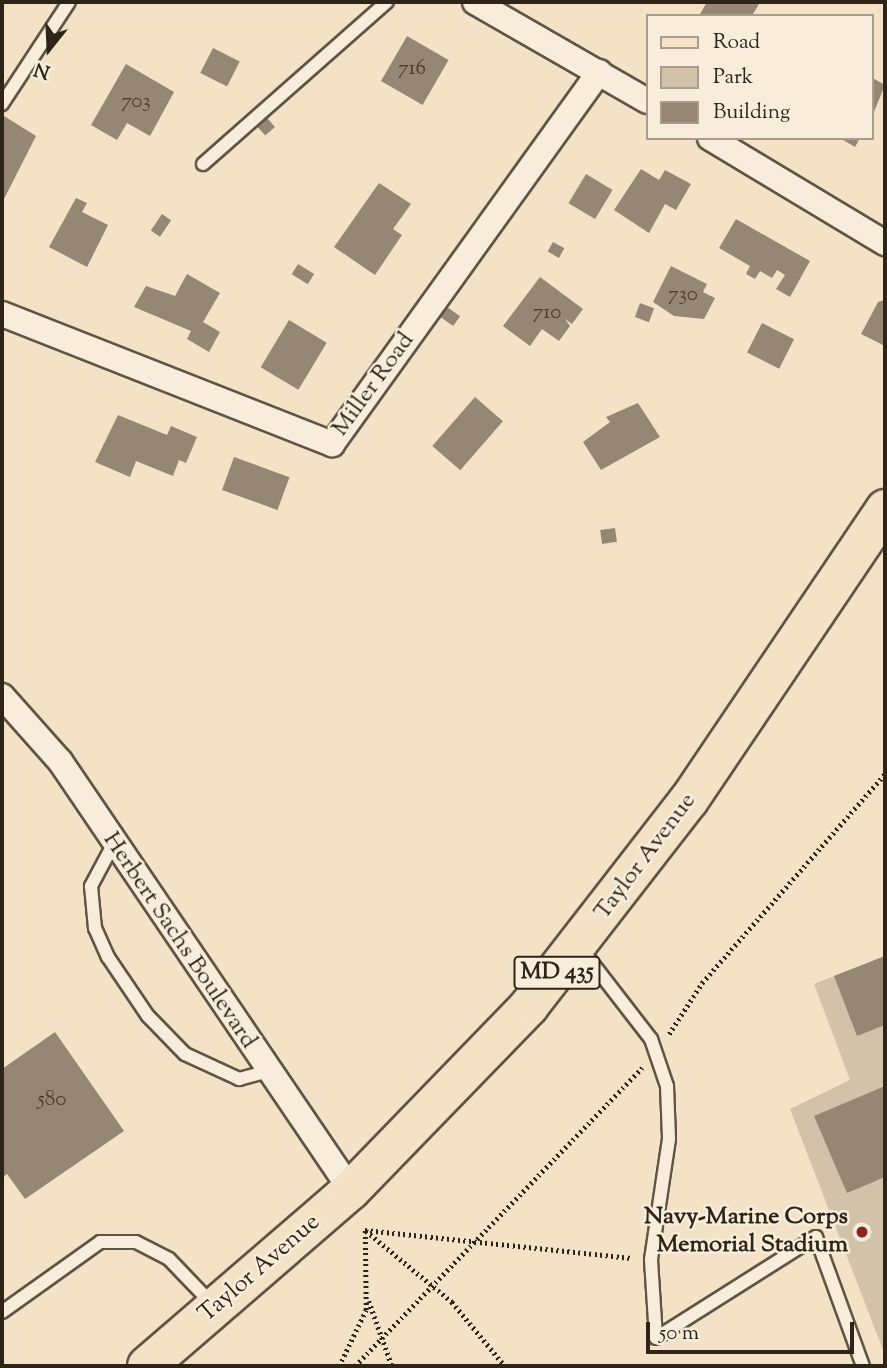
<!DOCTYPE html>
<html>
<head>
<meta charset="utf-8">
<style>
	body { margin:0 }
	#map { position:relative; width:887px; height:1368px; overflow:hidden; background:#f4e2c7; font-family:"Sorts Mill Goudy",serif }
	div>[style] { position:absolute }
	.green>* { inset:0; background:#d2c2a9 }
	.building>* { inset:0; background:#958773; transform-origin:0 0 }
	.path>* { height:4.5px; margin-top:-2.25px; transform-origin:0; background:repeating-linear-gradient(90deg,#2e2418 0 2px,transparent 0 5.5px) }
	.roads { filter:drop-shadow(2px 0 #605444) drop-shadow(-2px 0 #605444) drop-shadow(0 2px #605444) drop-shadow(0 -2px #605444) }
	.service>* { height:12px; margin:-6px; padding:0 6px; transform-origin:6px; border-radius:6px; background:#f8ecdb }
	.minor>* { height:24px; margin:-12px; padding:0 12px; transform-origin:12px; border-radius:12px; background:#f8ecdb }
	.primary>* { height:38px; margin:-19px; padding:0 19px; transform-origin:19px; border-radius:19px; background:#f4e2c7 }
	.dots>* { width:19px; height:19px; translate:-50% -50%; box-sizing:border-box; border:4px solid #f8ecdb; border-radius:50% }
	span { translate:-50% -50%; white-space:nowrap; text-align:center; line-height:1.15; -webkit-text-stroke:5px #f8ecdb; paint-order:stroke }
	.number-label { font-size:21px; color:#483d2f }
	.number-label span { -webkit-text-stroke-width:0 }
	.shield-label span { padding:2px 5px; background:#f8ecdb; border:2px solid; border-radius:5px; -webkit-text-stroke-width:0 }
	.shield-label { font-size:23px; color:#2e2418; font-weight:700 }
	.street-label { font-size:24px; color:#2e2418 }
	.poi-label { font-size:24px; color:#2e2418; font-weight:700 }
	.right { translate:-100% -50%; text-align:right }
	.frame { position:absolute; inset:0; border:4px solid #2e2418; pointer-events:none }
	.legend { position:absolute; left:646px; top:14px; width:228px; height:126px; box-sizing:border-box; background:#f8ecdb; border:2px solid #a79c8d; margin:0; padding:9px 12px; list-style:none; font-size:21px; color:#2e2418 }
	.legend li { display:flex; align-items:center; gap:14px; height:35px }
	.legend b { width:35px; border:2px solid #a79c8d }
	.north { position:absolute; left:14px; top:14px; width:70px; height:70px; -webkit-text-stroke:5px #f8ecdb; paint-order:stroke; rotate:198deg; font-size:19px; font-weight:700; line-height:28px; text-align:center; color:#2e2418 }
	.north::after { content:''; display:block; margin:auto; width:24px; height:32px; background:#2e2418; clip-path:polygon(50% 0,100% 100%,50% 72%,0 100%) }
	.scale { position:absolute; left:646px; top:1322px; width:208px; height:32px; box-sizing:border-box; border:4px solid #2e2418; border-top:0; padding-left:9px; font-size:21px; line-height:24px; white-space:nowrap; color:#2e2418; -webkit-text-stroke:5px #f8ecdb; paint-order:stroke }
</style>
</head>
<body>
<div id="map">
	<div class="green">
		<i style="clip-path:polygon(885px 956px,885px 1355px,790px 1109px,850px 1080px,814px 984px)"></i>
	</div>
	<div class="building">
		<i style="clip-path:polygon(707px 2px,737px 3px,760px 2px,752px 16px,699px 16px)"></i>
		<i style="left:407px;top:36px;width:48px;height:52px;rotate:30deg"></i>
		<i style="left:213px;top:48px;width:30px;height:28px;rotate:27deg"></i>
		<i style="clip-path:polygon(126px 64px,174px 92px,150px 136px,127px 123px,117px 140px,91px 125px)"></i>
		<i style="clip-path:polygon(871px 77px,885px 85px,871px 119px)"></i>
		<i style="clip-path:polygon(4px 116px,36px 136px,2px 203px,2px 121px)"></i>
		<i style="left:267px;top:118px;width:12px;height:13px;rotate:48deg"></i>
		<i style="clip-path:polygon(840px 138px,860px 138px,855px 147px)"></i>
		<i style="clip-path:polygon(641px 169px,659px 180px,665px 170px,691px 184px,676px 210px,665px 204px,649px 233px,614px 210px)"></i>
		<i style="left:586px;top:174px;width:31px;height:34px;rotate:31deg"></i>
		<i style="clip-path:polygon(379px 183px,411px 204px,393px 229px,402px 235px,375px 275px,334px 247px)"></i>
		<i style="clip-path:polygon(76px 198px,87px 203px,82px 212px,108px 225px,87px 267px,49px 247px)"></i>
		<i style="left:162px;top:214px;width:11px;height:20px;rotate:34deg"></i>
		<i style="clip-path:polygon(736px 219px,810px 261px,790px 297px,776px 289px,785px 275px,777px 270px,772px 278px,760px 271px,755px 279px,746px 274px,750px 266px,719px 248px)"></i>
		<i style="left:553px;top:242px;width:13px;height:11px;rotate:29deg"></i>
		<i style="left:298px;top:264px;width:19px;height:12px;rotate:32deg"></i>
		<i style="clip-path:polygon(671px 266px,707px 284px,703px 292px,715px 298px,704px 319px,674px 316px,653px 302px)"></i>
		<i style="clip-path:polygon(187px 274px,220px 293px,203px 322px,220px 332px,209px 352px,187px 339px,191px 331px,134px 307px,146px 286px,175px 296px)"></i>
		<i style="clip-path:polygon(540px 277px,583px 309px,572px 324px,565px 319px,570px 326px,559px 341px,542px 329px,530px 346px,503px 326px)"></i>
		<i style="clip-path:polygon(885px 300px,885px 346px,861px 334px,878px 302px)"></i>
		<i style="left:640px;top:303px;width:15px;height:15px;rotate:20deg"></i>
		<i style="left:447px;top:307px;width:16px;height:12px;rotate:35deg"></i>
		<i style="left:289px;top:320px;width:44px;height:55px;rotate:31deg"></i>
		<i style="left:762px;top:323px;width:36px;height:33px;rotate:27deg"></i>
		<i style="left:475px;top:397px;width:37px;height:65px;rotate:41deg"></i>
		<i style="clip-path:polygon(638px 403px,660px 437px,601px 470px,583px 442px,610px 422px,606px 417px)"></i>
		<i style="clip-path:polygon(118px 415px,167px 435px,171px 426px,197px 437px,186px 463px,179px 460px,173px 476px,136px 461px,130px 477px,95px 462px)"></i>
		<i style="left:234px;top:457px;width:59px;height:35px;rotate:20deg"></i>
		<i style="left:615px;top:528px;width:14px;height:15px;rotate:82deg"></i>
		<i style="clip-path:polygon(885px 956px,885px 1025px,857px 1036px,834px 976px)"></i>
		<i style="clip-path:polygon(55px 1032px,124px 1131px,25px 1199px,7px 1174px,2px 1178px,2px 1069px)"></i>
		<i style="clip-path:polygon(885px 1086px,885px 1177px,847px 1193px,814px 1116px)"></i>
	</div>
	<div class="path">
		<i style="left:669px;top:1034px;width:61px;rotate:-57.1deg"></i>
		<i style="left:702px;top:983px;width:278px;rotate:-48.8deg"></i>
		<i style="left:366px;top:1231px;width:112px;rotate:39.5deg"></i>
		<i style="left:452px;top:1302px;width:83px;rotate:50.4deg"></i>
		<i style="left:369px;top:1301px;width:69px;rotate:70.5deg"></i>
		<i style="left:339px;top:1366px;width:62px;rotate:-64.3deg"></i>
		<i style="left:366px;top:1310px;width:80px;rotate:-90.7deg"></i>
		<i style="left:365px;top:1230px;width:268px;rotate:6deg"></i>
		<i style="left:355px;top:1366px;width:414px;rotate:-46.1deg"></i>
	</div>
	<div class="roads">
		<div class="service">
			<i style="left:2px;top:104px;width:122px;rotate:-56.7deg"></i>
			<i style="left:203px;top:164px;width:245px;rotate:-41.4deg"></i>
			<i style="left:114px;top:843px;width:49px;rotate:118.1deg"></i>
			<i style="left:91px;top:886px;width:42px;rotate:84.6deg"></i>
			<i style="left:95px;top:928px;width:32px;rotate:66deg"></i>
			<i style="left:108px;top:957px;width:71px;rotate:55.9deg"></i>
			<i style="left:148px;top:1016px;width:53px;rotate:45.8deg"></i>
			<i style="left:185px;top:1054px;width:60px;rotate:24.8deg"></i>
			<i style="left:239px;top:1079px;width:28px;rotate:-15deg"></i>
			<i style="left:579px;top:946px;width:118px;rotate:52.3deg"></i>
			<i style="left:651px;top:1039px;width:50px;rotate:71.2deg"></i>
			<i style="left:667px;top:1086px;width:53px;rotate:87.8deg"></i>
			<i style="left:669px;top:1139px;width:122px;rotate:98.5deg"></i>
			<i style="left:651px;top:1260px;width:78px;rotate:86.3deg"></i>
			<i style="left:656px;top:1338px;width:189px;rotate:-32.3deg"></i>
			<i style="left:816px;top:1237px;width:137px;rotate:70deg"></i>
			<i style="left:2px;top:1312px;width:120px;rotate:-35.5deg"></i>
			<i style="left:100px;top:1242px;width:36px"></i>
			<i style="left:136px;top:1242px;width:37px;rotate:27deg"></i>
			<i style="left:169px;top:1259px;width:65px;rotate:46.2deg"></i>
		</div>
		<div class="minor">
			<i style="left:475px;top:2px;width:198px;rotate:29.9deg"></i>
			<i style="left:710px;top:138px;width:204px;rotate:31deg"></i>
			<i style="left:2px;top:314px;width:355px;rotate:21.5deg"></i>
			<i style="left:332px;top:444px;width:458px;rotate:-54.3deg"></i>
			<i style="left:2px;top:696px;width:87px;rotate:48.3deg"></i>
			<i style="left:60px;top:761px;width:518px;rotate:55.85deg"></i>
		</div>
		<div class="primary">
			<i style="left:147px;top:1366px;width:269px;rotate:-40.8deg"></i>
			<i style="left:351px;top:1190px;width:256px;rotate:-45.9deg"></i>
			<i style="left:529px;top:1006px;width:261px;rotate:-52.2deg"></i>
			<i style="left:689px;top:800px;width:351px;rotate:-56deg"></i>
		</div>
	</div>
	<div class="dots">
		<i style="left:862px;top:1232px;background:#8f2418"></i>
	</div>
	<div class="number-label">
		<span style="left:412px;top:69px">716</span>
		<span style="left:136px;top:102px">703</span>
		<span style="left:683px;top:295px">730</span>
		<span style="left:547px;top:313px">710</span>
		<span style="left:52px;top:1100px">580</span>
	</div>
	<div class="shield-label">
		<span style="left:557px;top:973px">MD 435</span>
	</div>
	<div class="street-label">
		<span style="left:374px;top:385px;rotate:-54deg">Miller Road</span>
		<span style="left:646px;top:857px;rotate:-53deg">Taylor Avenue</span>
		<span style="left:179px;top:941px;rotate:56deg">Herbert Sachs Boulevard</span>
		<span style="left:260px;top:1269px;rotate:-41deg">Taylor Avenue</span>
	</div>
	<div class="poi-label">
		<span class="right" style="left:848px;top:1232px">Navy-Marine Corps<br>Memorial Stadium</span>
	</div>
	<div class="frame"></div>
	<ul class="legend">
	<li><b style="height:9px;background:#f4e2c7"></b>Road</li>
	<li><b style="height:19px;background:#d2c2a9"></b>Park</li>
	<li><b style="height:19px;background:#958773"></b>Building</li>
	</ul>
	<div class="north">N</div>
	<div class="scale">50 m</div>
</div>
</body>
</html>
